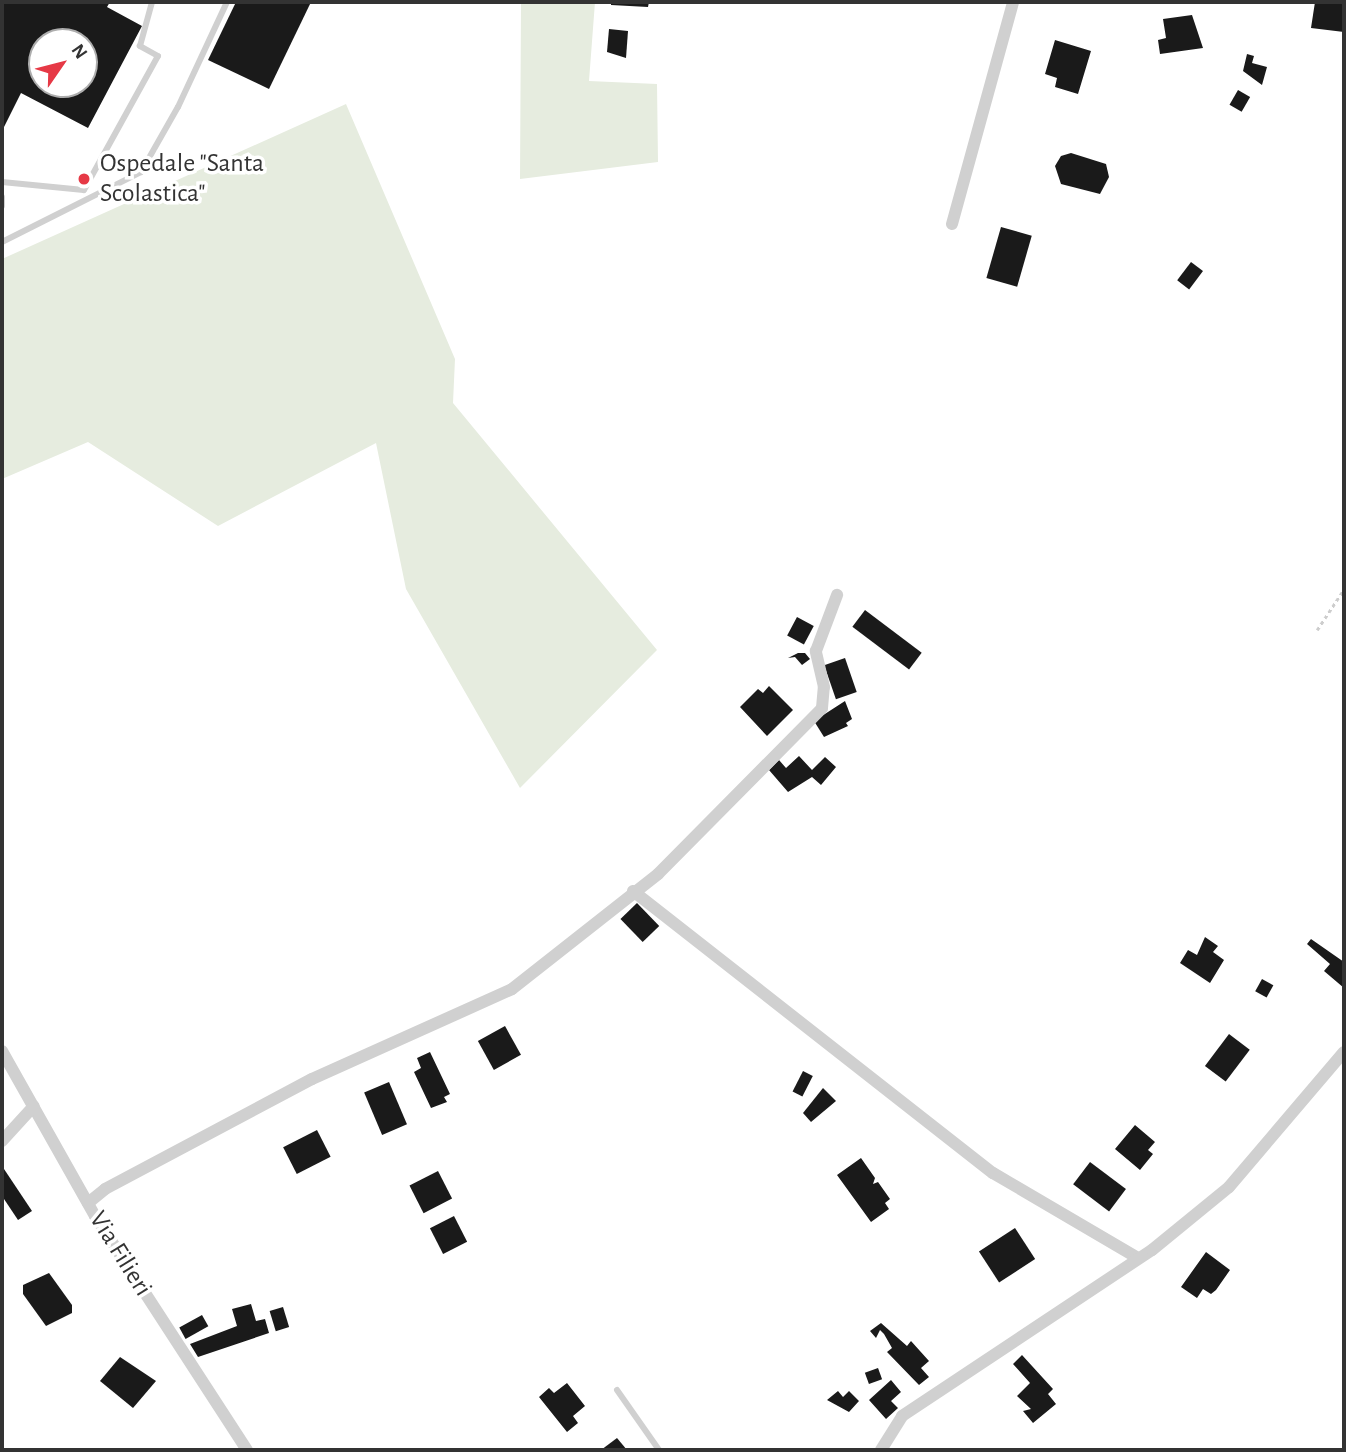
<!DOCTYPE html>
<html>
<head>
<meta charset="utf-8">
<style>
	body { margin:0 }
	#map { position:relative; width:1346px; height:1452px; overflow:hidden; background:#fff; font-family:"Alegreya Sans",sans-serif }
	div>[style] { position:absolute }
	.green>* { inset:0; background:#e6ecdf }
	.building>* { inset:0; background:#1a1a1a; transform-origin:0 0 }
	.path>* { height:2.5px; margin-top:-1.25px; transform-origin:0; background:repeating-linear-gradient(90deg,#cdcdcd 0 3.5px,transparent 0 7px) }
	.service>* { height:6px; margin:-3px; padding:0 3px; transform-origin:3px; border-radius:3px; background:#d0d0d0 }
	.minor>* { height:12px; margin:-6px; padding:0 6px; transform-origin:6px; border-radius:6px; background:#d0d0d0 }
	.dots>* { width:19px; height:19px; translate:-50% -50%; box-sizing:border-box; border:4px solid #fff; border-radius:50% }
	span { translate:-50% -50%; white-space:nowrap; text-align:center; line-height:1.15; -webkit-text-stroke:7px #fff; paint-order:stroke }
	.poi-label { font-size:26px; color:#333 }
	.left { translate:0 -50%; text-align:left }
	.street-label { font-size:26px; color:#333 }
	.frame { position:absolute; inset:0; border:4px solid #333; pointer-events:none }
	.north { position:absolute; left:28px; top:28px; width:70px; height:70px; box-sizing:border-box; background:#fff; border:2px solid #adadad; border-radius:50%; rotate:55deg; font-size:19px; font-weight:700; line-height:28px; text-align:center; color:#333 }
	.north::after { content:''; display:block; margin:auto; width:24px; height:32px; background:#e63946; clip-path:polygon(50% 0,100% 100%,50% 72%,0 100%) }
</style>
</head>
<body>
<div id="map">
	<div class="green">
		<i style="clip-path:polygon(521px 2px,595px 2px,589px 81px,657px 84px,658px 162px,520px 179px)"></i>
		<i style="clip-path:polygon(346px 104px,455px 359px,453px 403px,657px 650px,520px 788px,406px 589px,376px 443px,218px 526px,88px 442px,2px 479px,2px 259px)"></i>
	</div>
	<div class="building">
		<i style="clip-path:polygon(evenodd,2px 2px,110px 2px,107px 7px,142px 26px,88px 128px,21px 93px,2px 131px,2px 2px,42px 42px,84px 42px,84px 84px,42px 84px,42px 42px)"></i>
		<i style="clip-path:polygon(236px 2px,311px 2px,269px 89px,208px 60px)"></i>
		<i style="clip-path:polygon(611px 2px,649px 2px,648px 7px,611px 5px)"></i>
		<i style="clip-path:polygon(1315px 2px,1344px 2px,1344px 32px,1311px 28px)"></i>
		<i style="clip-path:polygon(1192px 15px,1203px 48px,1160px 54px,1158px 40px,1166px 38px,1163px 19px)"></i>
		<i style="clip-path:polygon(609px 29px,628px 31px,626px 58px,607px 52px)"></i>
		<i style="clip-path:polygon(1055px 40px,1091px 51px,1078px 94px,1055px 87px,1057px 78px,1045px 74px)"></i>
		<i style="clip-path:polygon(1247px 54px,1254px 56px,1252px 63px,1267px 67px,1262px 85px,1243px 71px)"></i>
		<i style="left:1238px;top:90px;width:14px;height:17px;rotate:30deg"></i>
		<i style="clip-path:polygon(1071px 153px,1106px 164px,1109px 177px,1100px 194px,1061px 184px,1055px 166px,1061px 156px)"></i>
		<i style="left:1001px;top:227px;width:32px;height:53px;rotate:16deg"></i>
		<i style="left:1191px;top:262px;width:15px;height:23px;rotate:37deg"></i>
		<i style="left:865px;top:610px;width:71px;height:21px;rotate:37deg"></i>
		<i style="left:797px;top:617px;width:19px;height:21px;rotate:28deg"></i>
		<i style="clip-path:polygon(798px 653px,805px 653px,810px 659px,802px 665px,795px 657px,788px 658px)"></i>
		<i style="left:845px;top:658px;width:36px;height:22px;rotate:71deg"></i>
		<i style="clip-path:polygon(769px 686px,793px 710px,767px 736px,740px 707px,758px 689px,763px 693px)"></i>
		<i style="clip-path:polygon(845px 701px,852px 719px,846px 723px,848px 726px,824px 737px,814px 721px)"></i>
		<i style="clip-path:polygon(799px 756px,812px 770px,825px 757px,836px 767px,821px 785px,812px 777px,788px 792px,769px 770px,779px 760px,786px 768px)"></i>
		<i style="left:637px;top:903px;width:32px;height:23px;rotate:46deg"></i>
		<i style="clip-path:polygon(1205px 937px,1218px 946px,1213px 952px,1224px 960px,1210px 983px,1180px 963px,1188px 950px,1197px 955px)"></i>
		<i style="clip-path:polygon(1311px 939px,1344px 962px,1344px 988px,1324px 971px,1330px 964px,1307px 944px)"></i>
		<i style="left:1262px;top:979px;width:13px;height:14px;rotate:29deg"></i>
		<i style="left:505px;top:1026px;width:33px;height:31px;rotate:61deg"></i>
		<i style="left:1229px;top:1034px;width:26px;height:40px;rotate:37deg"></i>
		<i style="clip-path:polygon(430px 1052px,450px 1094px,444px 1097px,447px 1102px,431px 1108px,414px 1072px,421px 1068px,417px 1058px)"></i>
		<i style="left:803px;top:1071px;width:11px;height:23px;rotate:27deg"></i>
		<i style="left:389px;top:1082px;width:46px;height:27px;rotate:67deg"></i>
		<i style="clip-path:polygon(823px 1088px,836px 1101px,811px 1122px,803px 1113px)"></i>
		<i style="clip-path:polygon(1135px 1125px,1155px 1142px,1148px 1150px,1153px 1154px,1140px 1170px,1115px 1149px)"></i>
		<i style="left:317px;top:1130px;width:30px;height:38px;rotate:63deg"></i>
		<i style="clip-path:polygon(861px 1158px,875px 1178px,873px 1184px,878px 1182px,890px 1199px,885px 1203px,889px 1209px,871px 1222px,837px 1175px)"></i>
		<i style="left:1090px;top:1162px;width:45px;height:28px;rotate:37deg"></i>
		<i style="clip-path:polygon(2px 1166px,32px 1211px,18px 1220px,2px 1196px)"></i>
		<i style="left:438px;top:1171px;width:31px;height:32px;rotate:63deg"></i>
		<i style="left:454px;top:1216px;width:29px;height:27px;rotate:63deg"></i>
		<i style="left:1015px;top:1228px;width:37px;height:43px;rotate:57deg"></i>
		<i style="clip-path:polygon(1206px 1252px,1230px 1270px,1216px 1290px,1211px 1294px,1203px 1289px,1197px 1298px,1181px 1287px)"></i>
		<i style="clip-path:polygon(49px 1273px,72px 1305px,72px 1313px,46px 1326px,23px 1294px,23px 1285px)"></i>
		<i style="clip-path:polygon(251px 1304px,256px 1321px,265px 1319px,269px 1333px,198px 1357px,190px 1344px,237px 1326px,232px 1309px)"></i>
		<i style="left:283px;top:1307px;width:21px;height:14px;rotate:73deg"></i>
		<i style="left:202px;top:1315px;width:13px;height:26px;rotate:61deg"></i>
		<i style="clip-path:polygon(881px 1323px,907px 1346px,911px 1341px,929px 1361px,921px 1368px,929px 1377px,919px 1385px,887px 1352px,892px 1348px,884px 1334px,880px 1330px,876px 1338px,870px 1331px)"></i>
		<i style="clip-path:polygon(1022px 1355px,1053px 1389px,1048px 1394px,1056px 1404px,1033px 1423px,1023px 1411px,1031px 1409px,1017px 1396px,1030px 1383px,1013px 1364px)"></i>
		<i style="clip-path:polygon(120px 1357px,156px 1381px,133px 1408px,100px 1381px)"></i>
		<i style="left:878px;top:1368px;width:12px;height:14px;rotate:70deg"></i>
		<i style="clip-path:polygon(891px 1380px,901px 1392px,891px 1401px,898px 1408px,886px 1419px,869px 1400px)"></i>
		<i style="clip-path:polygon(567px 1383px,585px 1406px,573px 1416px,578px 1423px,567px 1432px,539px 1397px,549px 1388px,554px 1393px)"></i>
		<i style="clip-path:polygon(838px 1391px,843px 1397px,849px 1391px,859px 1401px,849px 1412px,827px 1400px)"></i>
		<i style="clip-path:polygon(617px 1438px,627px 1450px,601px 1450px)"></i>
	</div>
	<div class="path">
		<i style="left:1317px;top:630px;width:49px;rotate:-56.6deg"></i>
	</div>
	<div class="service">
		<i style="left:2px;top:182px;width:82px;rotate:5.6deg"></i>
		<i style="left:84px;top:190px;width:153px;rotate:-61.1deg"></i>
		<i style="left:158px;top:56px;width:21px;rotate:-151deg"></i>
		<i style="left:140px;top:46px;width:46px;rotate:-74.7deg"></i>
		<i style="left:2px;top:197px;width:9px;rotate:90deg"></i>
		<i style="left:2px;top:242px;width:156px;rotate:-26.7deg"></i>
		<i style="left:141px;top:172px;width:75px;rotate:-60.4deg"></i>
		<i style="left:178px;top:107px;width:116px;rotate:-65deg"></i>
		<i style="left:617px;top:1390px;width:73px;rotate:55deg"></i>
	</div>
	<div class="minor">
		<i style="left:952px;top:224px;width:230px;rotate:-74.6deg"></i>
		<i style="left:633px;top:891px;width:457px;rotate:38.1deg"></i>
		<i style="left:993px;top:1173px;width:168px;rotate:30.4deg"></i>
		<i style="left:2px;top:1051px;width:189px;rotate:60.6deg"></i>
		<i style="left:95px;top:1216px;width:279px;rotate:57deg"></i>
		<i style="left:2px;top:1141px;width:47px;rotate:-47.6deg"></i>
		<i style="left:88px;top:1203px;width:22px;rotate:-39deg"></i>
		<i style="left:105px;top:1189px;width:234px;rotate:-28deg"></i>
		<i style="left:312px;top:1079px;width:219px;rotate:-24.2deg"></i>
		<i style="left:512px;top:989px;width:186px;rotate:-38.2deg"></i>
		<i style="left:658px;top:874px;width:233px;rotate:-45.3deg"></i>
		<i style="left:822px;top:708px;width:21px;rotate:-85deg"></i>
		<i style="left:824px;top:687px;width:37px;rotate:-103deg"></i>
		<i style="left:816px;top:651px;width:60px;rotate:-69.4deg"></i>
		<i style="left:881px;top:1450px;width:40px;rotate:-58deg"></i>
		<i style="left:902px;top:1416px;width:300px;rotate:-33.6deg"></i>
		<i style="left:1152px;top:1250px;width:99px;rotate:-39.3deg"></i>
		<i style="left:1229px;top:1187px;width:177px;rotate:-49.6deg"></i>
	</div>
	<div class="dots">
		<i style="left:84px;top:179px;background:#e63946"></i>
	</div>
	<div class="poi-label">
		<span class="left" style="left:100px;top:179px">Ospedale "Santa<br>Scolastica"</span>
	</div>
	<div class="street-label">
		<span style="left:120px;top:1254px;rotate:58deg">Via Filieri</span>
	</div>
	<div class="frame"></div>
	<div class="north">N</div>
</div>
</body>
</html>
